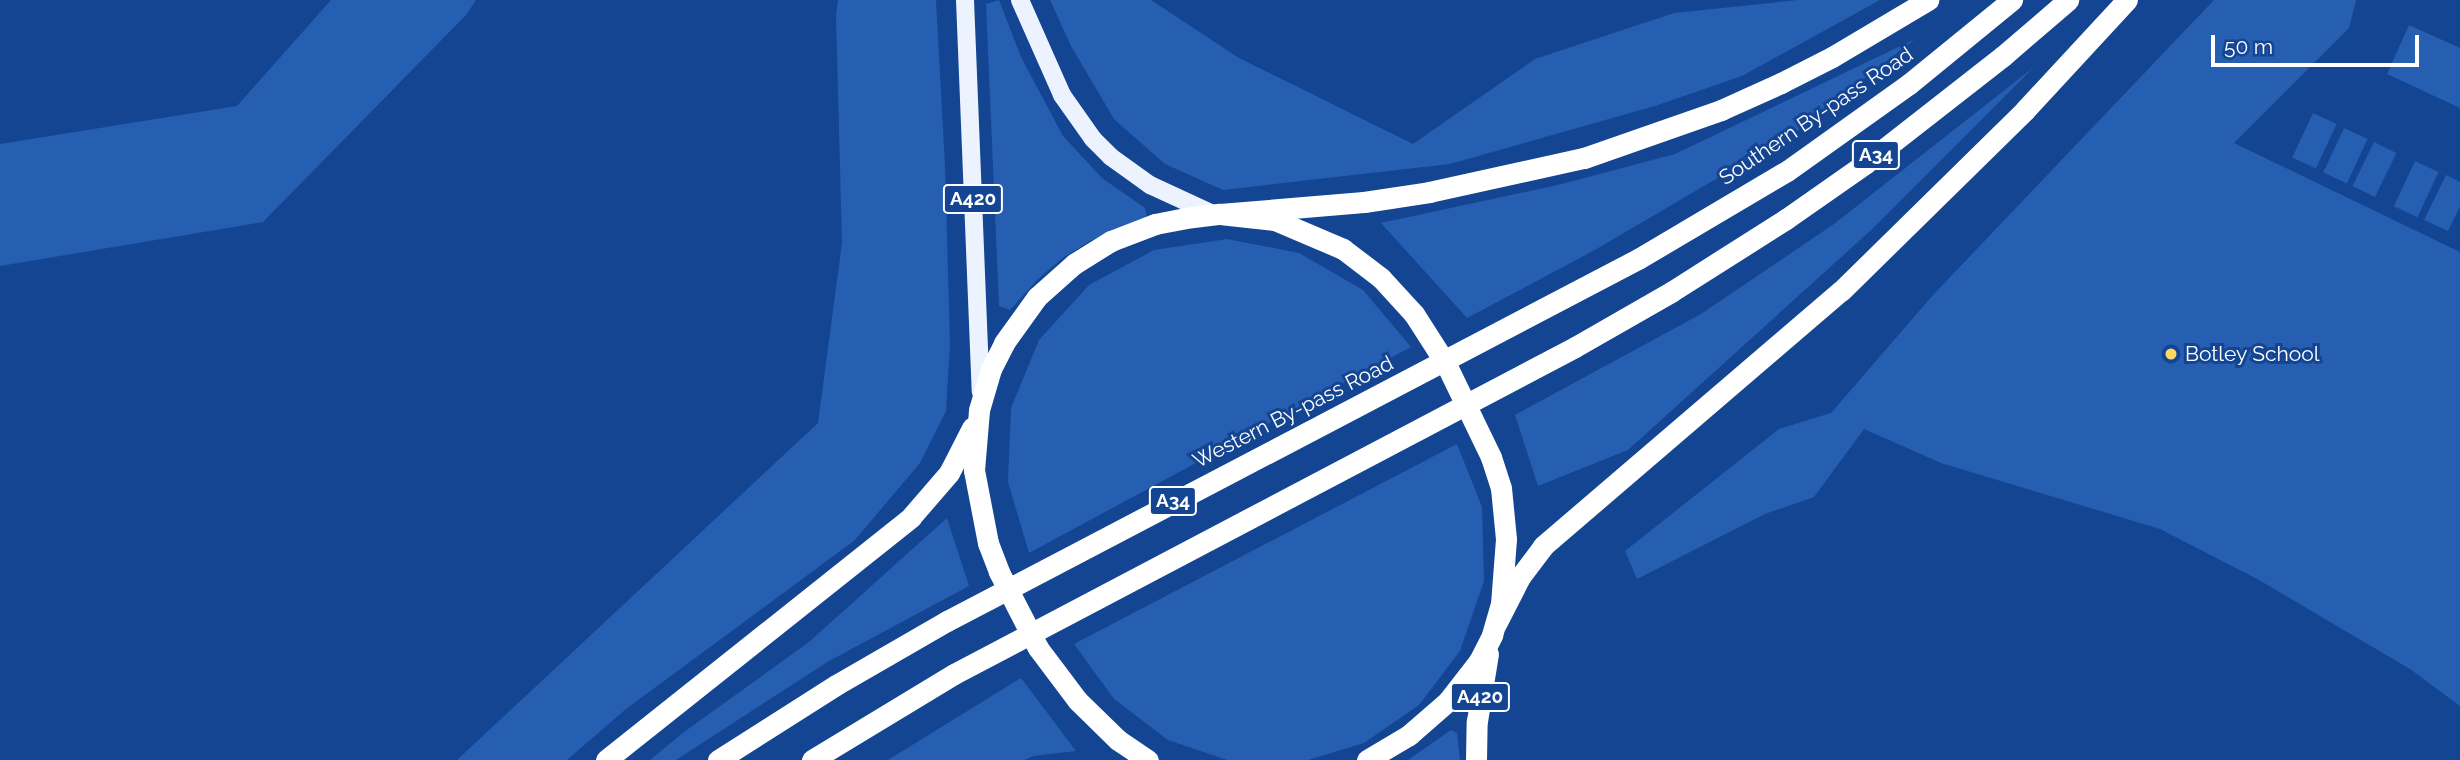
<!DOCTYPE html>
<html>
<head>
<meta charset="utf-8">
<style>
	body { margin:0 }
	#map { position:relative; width:2460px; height:760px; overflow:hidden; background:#144592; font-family:Raleway,sans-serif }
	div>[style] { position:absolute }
	.green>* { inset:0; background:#265eb1; transform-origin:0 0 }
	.major>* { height:18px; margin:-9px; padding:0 9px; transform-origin:9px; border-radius:9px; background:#ecf3ff }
	.highway>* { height:21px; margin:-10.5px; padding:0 10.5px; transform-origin:10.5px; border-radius:10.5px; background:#fff }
	.highway-bridge>* { height:21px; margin:-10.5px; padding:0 10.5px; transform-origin:10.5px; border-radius:10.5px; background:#fff }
	.dots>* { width:19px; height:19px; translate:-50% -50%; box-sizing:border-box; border:4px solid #144592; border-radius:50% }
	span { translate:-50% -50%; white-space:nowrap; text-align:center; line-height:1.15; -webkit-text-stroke:6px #144592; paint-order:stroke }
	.shield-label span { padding:2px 5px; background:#144592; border:2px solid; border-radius:5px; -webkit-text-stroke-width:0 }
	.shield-label { font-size:19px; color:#fff; font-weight:700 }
	.street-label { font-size:21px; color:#fff }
	.poi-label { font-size:21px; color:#fff }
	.left { translate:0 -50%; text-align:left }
	.scale { position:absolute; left:2211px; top:35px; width:208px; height:32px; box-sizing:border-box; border:4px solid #fff; border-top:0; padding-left:9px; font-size:21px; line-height:24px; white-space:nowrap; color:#fff; -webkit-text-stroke:5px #144592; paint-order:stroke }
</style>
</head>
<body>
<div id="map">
	<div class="green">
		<i style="clip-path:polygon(331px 0,476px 0,467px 14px,263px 222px,0 266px,0 144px,237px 106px)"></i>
		<i style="clip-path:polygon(838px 0,936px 0,945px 165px,950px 344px,946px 411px,920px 463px,855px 540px,626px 709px,567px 760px,457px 760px,818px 423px,842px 243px,836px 16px)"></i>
		<i style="clip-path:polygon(999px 0,1021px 57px,1063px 136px,1102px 178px,1145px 208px,1147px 217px,1090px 241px,1064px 257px,1038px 279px,1010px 310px,999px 306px,986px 4px)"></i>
		<i style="clip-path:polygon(1050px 0,1151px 0,1239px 58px,1413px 144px,1535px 59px,1674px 13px,1798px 0,1880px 0,1742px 76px,1655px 106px,1450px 164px,1223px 190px,1165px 164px,1114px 119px,1071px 46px)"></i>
		<i style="clip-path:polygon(2214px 0,2356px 0,2349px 28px,2234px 143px,2460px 252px,2460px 706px,2410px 669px,2259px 580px,2160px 529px,1941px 463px,1864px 429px,1814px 497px,1765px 514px,1637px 579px,1625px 551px,1779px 429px,1831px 413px,1933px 295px)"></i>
		<i style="clip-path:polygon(2409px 25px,2460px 48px,2460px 108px,2387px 74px)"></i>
		<i style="clip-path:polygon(1915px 39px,1793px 134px,1593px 251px,1467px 318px,1381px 223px,1558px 185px,1675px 154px)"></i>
		<i style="clip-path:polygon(2034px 67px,1869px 232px,1628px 450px,1538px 486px,1515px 415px,1701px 314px,1834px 224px)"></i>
		<i style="left:2313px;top:113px;width:26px;height:49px;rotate:25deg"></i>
		<i style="left:2344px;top:128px;width:26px;height:49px;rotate:25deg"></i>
		<i style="left:2374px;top:142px;width:25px;height:49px;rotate:26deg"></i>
		<i style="left:2415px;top:161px;width:26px;height:50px;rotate:25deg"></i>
		<i style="clip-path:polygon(2446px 175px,2460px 182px,2460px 206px,2448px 231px,2424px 220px)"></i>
		<i style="clip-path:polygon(1227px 239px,1299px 253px,1363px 290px,1411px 347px,1029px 553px,1008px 482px,1011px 408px,1039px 340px,1089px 285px,1154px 250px)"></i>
		<i style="clip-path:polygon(1457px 444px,1482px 507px,1484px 581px,1460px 651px,1419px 705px,1364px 743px,1308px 760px,1227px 760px,1168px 740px,1114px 699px,1074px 644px)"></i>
		<i style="clip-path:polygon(947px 518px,969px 586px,829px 661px,676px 760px,650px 760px,684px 732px,809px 642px)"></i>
		<i style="clip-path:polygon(1021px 678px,1076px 751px,1034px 756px,1024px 760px,888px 760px)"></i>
		<i style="clip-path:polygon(1451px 730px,1457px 733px,1460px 760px,1408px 760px)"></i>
	</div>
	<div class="major">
		<i style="left:965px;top:0;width:392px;rotate:87.7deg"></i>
		<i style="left:1020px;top:0;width:104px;rotate:66.1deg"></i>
		<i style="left:1062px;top:95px;width:54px;rotate:54.8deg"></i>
		<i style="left:1093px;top:139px;width:25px;rotate:45deg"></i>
		<i style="left:1111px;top:157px;width:48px;rotate:35.7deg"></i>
		<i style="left:1150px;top:185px;width:69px;rotate:24.7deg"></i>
	</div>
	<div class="highway">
		<i style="left:1220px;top:214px;width:144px;rotate:-4.8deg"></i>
		<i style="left:1364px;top:202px;width:66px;rotate:-8.7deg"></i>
		<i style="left:1429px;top:192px;width:159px;rotate:-12.4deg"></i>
		<i style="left:1584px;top:158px;width:145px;rotate:-19.3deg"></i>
		<i style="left:1721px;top:110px;width:66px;rotate:-24.2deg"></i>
		<i style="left:1781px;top:83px;width:57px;rotate:-27deg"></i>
		<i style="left:1832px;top:57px;width:112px;rotate:-30.7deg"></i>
		<i style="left:988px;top:543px;width:74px;rotate:-100.9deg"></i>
		<i style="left:974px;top:470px;width:60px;rotate:-85.2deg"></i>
		<i style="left:979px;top:410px;width:43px;rotate:-73.7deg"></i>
		<i style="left:991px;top:369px;width:29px;rotate:-63deg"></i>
		<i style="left:1004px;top:343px;width:57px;rotate:-54.3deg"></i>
		<i style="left:1037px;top:297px;width:50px;rotate:-41.7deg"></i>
		<i style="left:1074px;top:264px;width:44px;rotate:-31.9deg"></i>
		<i style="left:1111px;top:241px;width:47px;rotate:-21.1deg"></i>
		<i style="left:1155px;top:224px;width:31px;rotate:-11deg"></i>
		<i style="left:1185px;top:218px;width:35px;rotate:-7deg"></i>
		<i style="left:1220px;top:214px;width:55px;rotate:6.2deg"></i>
		<i style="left:1275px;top:220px;width:74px;rotate:23.1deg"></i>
		<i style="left:1343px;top:249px;width:48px;rotate:37.3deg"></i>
		<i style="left:1381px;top:278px;width:49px;rotate:47.5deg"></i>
		<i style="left:1496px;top:624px;width:53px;rotate:-62.9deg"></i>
		<i style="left:1520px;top:577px;width:39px;rotate:-53deg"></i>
		<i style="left:1543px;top:546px;width:392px;rotate:-40.6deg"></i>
		<i style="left:1841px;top:291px;width:258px;rotate:-44.5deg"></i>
		<i style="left:2025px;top:110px;width:150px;rotate:-47.2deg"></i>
		<i style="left:1078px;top:701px;width:56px;rotate:44.3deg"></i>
		<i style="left:1118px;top:740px;width:36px;rotate:34deg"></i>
		<i style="left:606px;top:760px;width:390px;rotate:-38.5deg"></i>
		<i style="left:911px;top:517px;width:58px;rotate:-49.2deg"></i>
		<i style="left:949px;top:473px;width:51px;rotate:-62.9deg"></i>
		<i style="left:718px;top:760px;width:140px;rotate:-32.4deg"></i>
		<i style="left:836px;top:685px;width:128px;rotate:-30deg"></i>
		<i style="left:947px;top:621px;width:780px;rotate:-27.65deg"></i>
		<i style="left:1638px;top:259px;width:173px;rotate:-30.6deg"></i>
		<i style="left:1787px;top:171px;width:150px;rotate:-35.5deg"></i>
		<i style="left:1909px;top:84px;width:133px;rotate:-39.2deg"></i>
		<i style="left:812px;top:760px;width:166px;rotate:-31.2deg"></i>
		<i style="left:954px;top:674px;width:702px;rotate:-27.77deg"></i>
		<i style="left:1575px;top:347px;width:111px;rotate:-29.8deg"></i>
		<i style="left:1671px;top:292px;width:136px;rotate:-32.4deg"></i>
		<i style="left:1786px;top:219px;width:98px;rotate:-35deg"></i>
		<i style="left:1866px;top:163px;width:174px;rotate:-38deg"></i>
		<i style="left:2003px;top:56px;width:86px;rotate:-40.7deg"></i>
		<i style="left:1367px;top:760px;width:49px;rotate:-30.8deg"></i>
		<i style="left:1409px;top:735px;width:52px;rotate:-41.1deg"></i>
		<i style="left:1448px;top:701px;width:51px;rotate:-52.2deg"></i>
		<i style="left:1479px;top:661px;width:29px;rotate:-63deg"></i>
		<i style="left:1492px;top:635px;width:32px;rotate:-74deg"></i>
		<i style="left:1501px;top:604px;width:65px;rotate:-85.6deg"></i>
		<i style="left:1506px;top:539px;width:51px;rotate:-95.6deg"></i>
		<i style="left:1501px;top:488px;width:33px;rotate:-108deg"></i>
		<i style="left:1476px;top:760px;width:39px;rotate:-89deg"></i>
		<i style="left:1477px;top:721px;width:68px;rotate:-80.7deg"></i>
	</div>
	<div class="highway-bridge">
		<i style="left:1414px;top:314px;width:59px;rotate:57.4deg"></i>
		<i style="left:1446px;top:364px;width:103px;rotate:64.2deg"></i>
		<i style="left:988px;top:543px;width:31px;rotate:69deg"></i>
		<i style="left:999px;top:572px;width:85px;rotate:62.8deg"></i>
		<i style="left:1038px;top:648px;width:66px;rotate:53deg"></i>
	</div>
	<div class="dots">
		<i style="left:2171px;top:354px;background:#ffd962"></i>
	</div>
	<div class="shield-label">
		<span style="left:1876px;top:155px">A34</span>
		<span style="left:973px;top:199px">A420</span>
		<span style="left:1173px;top:501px">A34</span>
		<span style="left:1480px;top:697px">A420</span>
	</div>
	<div class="street-label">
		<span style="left:1816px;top:116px;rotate:-34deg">Southern By-pass Road</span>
		<span style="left:1293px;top:412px;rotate:-27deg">Western By-pass Road</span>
	</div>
	<div class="poi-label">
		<span class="left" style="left:2185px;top:354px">Botley School</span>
	</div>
	<div class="scale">50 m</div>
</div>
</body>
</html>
